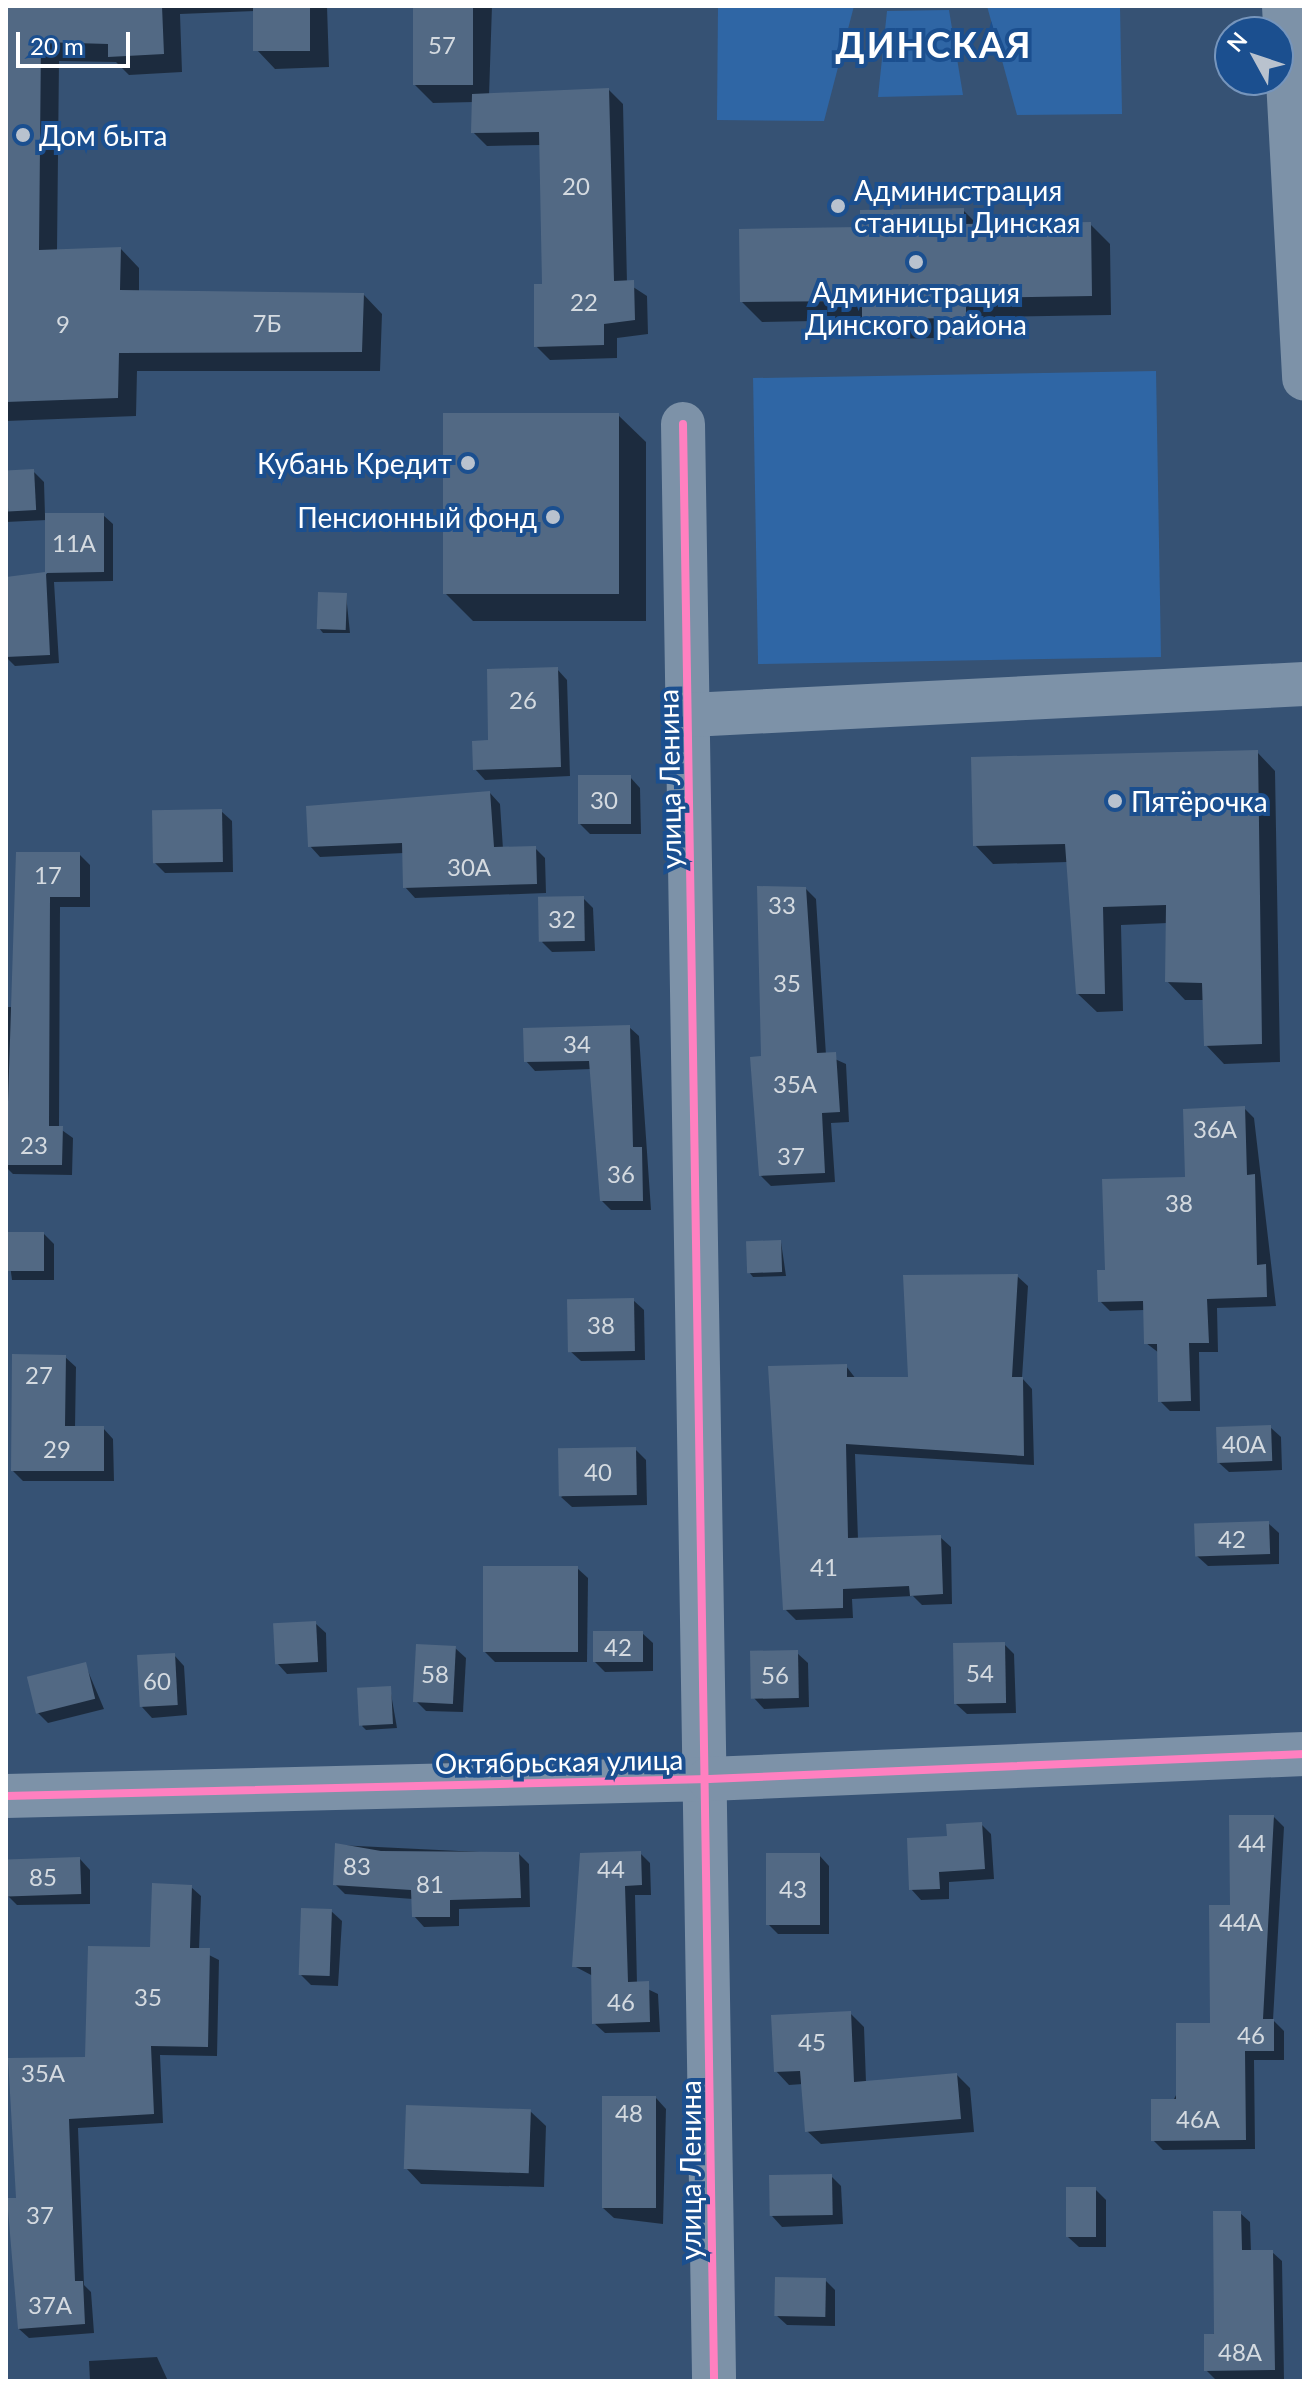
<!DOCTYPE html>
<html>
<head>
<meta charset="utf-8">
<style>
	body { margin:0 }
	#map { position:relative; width:1310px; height:2387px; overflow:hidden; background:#365274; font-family:Lato,sans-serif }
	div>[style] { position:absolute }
	.green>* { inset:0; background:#2f66a5; transform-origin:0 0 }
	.shadow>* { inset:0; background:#0007 }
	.building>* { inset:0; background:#526984; transform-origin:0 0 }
	.minor>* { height:44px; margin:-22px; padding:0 22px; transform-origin:22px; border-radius:22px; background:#7d92a8 }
	.cycleway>* { height:8px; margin:-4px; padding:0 4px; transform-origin:4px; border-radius:4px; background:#ff80c0 }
	.dots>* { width:22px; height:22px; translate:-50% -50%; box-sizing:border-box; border:4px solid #1b4f8f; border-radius:50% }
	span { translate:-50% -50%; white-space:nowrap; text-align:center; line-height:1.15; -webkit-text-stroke:8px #1b4f8f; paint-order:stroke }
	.number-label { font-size:24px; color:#d4dae0 }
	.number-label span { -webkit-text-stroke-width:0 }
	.poi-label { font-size:28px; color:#fff }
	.left { translate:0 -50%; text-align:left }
	.right { translate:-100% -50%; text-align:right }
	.street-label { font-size:28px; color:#fff }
	.district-label { font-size:36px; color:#fff; font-weight:700; letter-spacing:2px }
	.frame { position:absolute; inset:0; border:8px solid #fff; pointer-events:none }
	.north { position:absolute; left:1214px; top:16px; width:80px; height:80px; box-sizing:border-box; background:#1b4f8f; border:2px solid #7695bc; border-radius:50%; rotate:310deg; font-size:22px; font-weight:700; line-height:32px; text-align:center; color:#fff }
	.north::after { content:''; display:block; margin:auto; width:28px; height:36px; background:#b9c2ce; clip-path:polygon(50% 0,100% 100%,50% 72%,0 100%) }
	.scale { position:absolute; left:16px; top:32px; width:114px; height:36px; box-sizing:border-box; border:4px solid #fff; border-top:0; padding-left:10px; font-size:24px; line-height:28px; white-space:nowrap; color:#fff; -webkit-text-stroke:6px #1b4f8f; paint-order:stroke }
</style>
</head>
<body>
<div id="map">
	<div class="green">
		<i style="clip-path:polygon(718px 6px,854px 6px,824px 121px,717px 120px)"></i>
		<i style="clip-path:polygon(987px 6px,1120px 6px,1122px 114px,1017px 115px)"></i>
		<i style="clip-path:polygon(949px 10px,963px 95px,878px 97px,887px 11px)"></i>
		<i style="left:1156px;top:371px;width:286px;height:403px;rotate:89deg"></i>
	</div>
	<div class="shadow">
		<i style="clip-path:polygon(6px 6px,327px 6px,329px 67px,275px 69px,257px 50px,255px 11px,180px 14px,182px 72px,129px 75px,116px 62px,59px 61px,57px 251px,121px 249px,139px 268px,139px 293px,364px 295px,382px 314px,380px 371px,137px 371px,136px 416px,6px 421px)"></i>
		<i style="clip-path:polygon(415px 6px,492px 6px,489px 96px,609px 90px,623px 104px,627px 283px,647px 296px,648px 334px,617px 338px,617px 358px,550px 360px,536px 346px,544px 286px,541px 145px,487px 146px,473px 132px,474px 102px,433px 103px,414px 84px)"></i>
		<i style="clip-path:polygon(963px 210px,979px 226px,1090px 224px,1110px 244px,1111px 315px,985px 317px,986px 337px,885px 339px,867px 320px,762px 322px,742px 302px,863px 229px)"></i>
		<i style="clip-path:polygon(618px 415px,646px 442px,646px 621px,473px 621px,445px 593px)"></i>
		<i style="clip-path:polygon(33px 471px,44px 482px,45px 515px,103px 515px,113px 524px,113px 581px,54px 582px,59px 663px,15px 666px,6px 657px,6px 579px,47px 574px,47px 520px,6px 522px,6px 473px)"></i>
		<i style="clip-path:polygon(346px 595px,350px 633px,323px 633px,319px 628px)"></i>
		<i style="clip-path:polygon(557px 669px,567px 680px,570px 776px,485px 780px,475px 769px,490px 742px)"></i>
		<i style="clip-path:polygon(1257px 752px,1275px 771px,1280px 1062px,1224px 1064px,1206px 1045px,1205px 1000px,1185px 1000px,1167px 981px,1168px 923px,1121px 925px,1123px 1011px,1097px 1012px,1078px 994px,1068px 862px,993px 864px,975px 845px)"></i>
		<i style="clip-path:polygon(630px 777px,640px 788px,641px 834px,590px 834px,580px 824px)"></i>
		<i style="clip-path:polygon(490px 793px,500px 804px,503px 849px,535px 848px,545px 858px,546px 893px,415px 898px,405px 887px,404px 853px,320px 857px,310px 846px)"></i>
		<i style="clip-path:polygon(221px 811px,232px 821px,233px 872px,165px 873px,155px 863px)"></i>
		<i style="clip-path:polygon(18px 854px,79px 854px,90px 865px,90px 907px,60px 907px,59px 1128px,73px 1138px,72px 1175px,13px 1174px,6px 1167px,6px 1007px,13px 1007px)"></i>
		<i style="clip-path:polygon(806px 889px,816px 899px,826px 1055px,846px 1064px,849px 1122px,831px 1123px,835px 1182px,771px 1186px,761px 1176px,763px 1058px)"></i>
		<i style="clip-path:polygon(583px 898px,593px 908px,595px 951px,552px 952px,542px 942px)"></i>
		<i style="clip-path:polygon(629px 1027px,639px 1036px,651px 1210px,611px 1210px,602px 1201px,592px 1069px,535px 1071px,526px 1061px)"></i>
		<i style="clip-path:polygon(1244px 1108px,1254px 1118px,1276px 1306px,1217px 1308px,1218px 1352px,1199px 1352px,1200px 1411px,1170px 1411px,1160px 1401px,1159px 1353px,1146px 1343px,1145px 1310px,1110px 1311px,1100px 1301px,1107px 1272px)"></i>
		<i style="clip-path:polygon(6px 1234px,44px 1234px,54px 1244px,54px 1280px,12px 1280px)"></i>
		<i style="clip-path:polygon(781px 1242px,786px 1276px,753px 1277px,749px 1272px)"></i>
		<i style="clip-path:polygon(1017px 1276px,1028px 1286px,1022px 1378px,1032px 1389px,1034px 1465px,855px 1454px,858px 1539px,940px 1537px,951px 1547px,952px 1604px,922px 1605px,913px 1596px,852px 1599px,853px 1618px,796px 1620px,785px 1609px,846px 1366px,856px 1379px,910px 1379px)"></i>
		<i style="clip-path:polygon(633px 1300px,644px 1310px,645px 1360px,581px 1361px,570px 1351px)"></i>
		<i style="clip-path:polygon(65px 1357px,76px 1367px,75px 1428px,103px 1428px,113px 1439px,114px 1481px,23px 1481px,13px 1471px)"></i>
		<i style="clip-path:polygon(1270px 1427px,1281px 1437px,1282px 1470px,1229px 1472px,1218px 1462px)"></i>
		<i style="clip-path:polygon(635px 1449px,646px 1460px,647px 1505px,572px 1507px,561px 1497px)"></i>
		<i style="clip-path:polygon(1268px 1523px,1279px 1533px,1279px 1564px,1208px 1566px,1197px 1556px)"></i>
		<i style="clip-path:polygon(577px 1568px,588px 1578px,587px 1662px,495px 1662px,484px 1651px)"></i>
		<i style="clip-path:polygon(315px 1623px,326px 1633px,327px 1672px,287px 1674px,277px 1663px)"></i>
		<i style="clip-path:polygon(642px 1633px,653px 1643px,653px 1671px,605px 1672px,594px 1661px)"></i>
		<i style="clip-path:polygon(1004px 1644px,1014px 1654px,1016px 1713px,967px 1714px,956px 1704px)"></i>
		<i style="clip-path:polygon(455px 1648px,466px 1658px,463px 1712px,426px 1711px,416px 1701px)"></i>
		<i style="clip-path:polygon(797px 1653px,808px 1663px,809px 1707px,764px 1709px,754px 1698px)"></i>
		<i style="clip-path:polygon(174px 1655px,184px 1666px,187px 1715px,152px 1718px,142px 1707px)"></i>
		<i style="clip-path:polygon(85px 1664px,104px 1709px,48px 1723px,38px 1713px)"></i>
		<i style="clip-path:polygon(390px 1688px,397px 1728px,366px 1730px,362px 1726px)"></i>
		<i style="clip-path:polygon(1274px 1817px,1284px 1827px,1273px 2020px,1284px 2031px,1284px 2060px,1254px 2060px,1255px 2149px,1163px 2150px,1153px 2140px,1212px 2025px,1232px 1907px)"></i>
		<i style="clip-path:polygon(981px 1824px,991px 1834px,994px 1879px,949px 1882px,949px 1899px,921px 1900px,911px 1889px,949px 1838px)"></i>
		<i style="clip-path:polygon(337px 1845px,519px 1854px,529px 1864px,530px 1907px,459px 1909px,459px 1926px,424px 1927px,414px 1916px,413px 1899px,345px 1894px,335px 1884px)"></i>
		<i style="clip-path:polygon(640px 1853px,650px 1863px,651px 1895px,635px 1895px,637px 1984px,658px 1994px,660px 2032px,605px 2033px,594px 2023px,593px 1976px,574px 1966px)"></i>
		<i style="clip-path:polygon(819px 1855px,829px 1866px,829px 1934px,778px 1934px,768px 1924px)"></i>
		<i style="clip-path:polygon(80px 1859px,90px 1870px,90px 1904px,17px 1905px,7px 1895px)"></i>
		<i style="clip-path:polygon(191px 1887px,201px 1896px,199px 1950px,219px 1960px,217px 2056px,160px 2055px,163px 2123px,78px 2128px,84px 2285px,91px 2292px,94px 2333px,29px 2338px,19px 2329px,18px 2200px,87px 2059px)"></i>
		<i style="clip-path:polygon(331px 1911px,342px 1921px,338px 1986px,311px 1985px,300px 1974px)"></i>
		<i style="clip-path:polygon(850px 2013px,864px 2027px,866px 2082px,957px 2075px,970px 2088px,974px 2132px,821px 2144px,807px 2131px,803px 2084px,789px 2085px,776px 2071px)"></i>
		<i style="clip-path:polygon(656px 2098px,666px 2109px,663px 2224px,614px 2218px,603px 2208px)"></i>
		<i style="clip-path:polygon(530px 2111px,546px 2126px,544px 2187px,421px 2184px,406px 2168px)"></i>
		<i style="clip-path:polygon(831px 2176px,841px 2186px,843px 2224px,782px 2227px,772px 2216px)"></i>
		<i style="clip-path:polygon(1095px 2189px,1106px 2200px,1106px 2247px,1079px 2247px,1068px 2237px)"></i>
		<i style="clip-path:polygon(1240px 2213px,1250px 2222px,1251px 2252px,1272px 2252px,1282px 2261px,1284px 2379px,1216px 2380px,1206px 2370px)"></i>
		<i style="clip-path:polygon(825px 2280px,835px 2290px,835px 2326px,787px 2325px,776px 2315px)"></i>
		<i style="clip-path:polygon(157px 2357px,168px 2381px,90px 2381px,89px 2361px)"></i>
	</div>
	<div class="building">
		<i style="clip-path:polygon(6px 6px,162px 6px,164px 54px,108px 57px,108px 44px,41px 42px,39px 250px,121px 247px,120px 290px,364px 293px,362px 352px,119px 353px,118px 398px,6px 402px)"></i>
		<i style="left:253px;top:6px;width:57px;height:45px"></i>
		<i style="left:413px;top:6px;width:60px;height:79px"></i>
		<i style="clip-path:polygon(609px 88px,614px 281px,634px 280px,635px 320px,604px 324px,604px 345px,534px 347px,534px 284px,542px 284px,539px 132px,471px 133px,472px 94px)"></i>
		<i style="clip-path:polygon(964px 208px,964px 224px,1091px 222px,1092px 296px,966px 298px,966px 318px,862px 319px,862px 301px,740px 302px,739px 229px,860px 227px,860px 210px)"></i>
		<i style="left:443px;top:413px;width:176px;height:181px"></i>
		<i style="left:34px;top:469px;width:41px;height:28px;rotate:87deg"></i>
		<i style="clip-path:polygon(45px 513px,104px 513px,104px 572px,46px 573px,50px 655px,6px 657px,6px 577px,45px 572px)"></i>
		<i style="left:318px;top:592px;width:29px;height:37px;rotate:2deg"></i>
		<i style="clip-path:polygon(558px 667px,561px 767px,473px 770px,472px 741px,488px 740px,487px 669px)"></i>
		<i style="clip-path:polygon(1258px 750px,1262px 1044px,1204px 1046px,1202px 983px,1165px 982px,1166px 905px,1103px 907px,1105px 994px,1076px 994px,1065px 844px,973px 846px,971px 757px)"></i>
		<i style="left:631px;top:775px;width:49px;height:53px;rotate:90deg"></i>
		<i style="clip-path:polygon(490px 791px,494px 847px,536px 846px,537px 884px,403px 888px,402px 843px,308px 847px,306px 806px)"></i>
		<i style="left:222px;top:809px;width:53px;height:70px;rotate:89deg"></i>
		<i style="clip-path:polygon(16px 852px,80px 852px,80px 897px,50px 897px,49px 1126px,63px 1126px,62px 1165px,6px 1165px)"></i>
		<i style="clip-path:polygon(757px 886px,806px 887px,817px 1053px,836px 1052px,840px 1112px,822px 1113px,825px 1173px,759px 1176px,750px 1057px,761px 1056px)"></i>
		<i style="left:584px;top:896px;width:45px;height:46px;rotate:89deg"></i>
		<i style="clip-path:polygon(630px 1025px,633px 1147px,642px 1147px,643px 1201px,600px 1201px,589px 1061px,524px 1062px,523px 1028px)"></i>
		<i style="clip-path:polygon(1245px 1106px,1247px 1175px,1255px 1174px,1257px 1265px,1266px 1264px,1267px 1297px,1207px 1299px,1209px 1343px,1189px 1343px,1191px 1401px,1158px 1402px,1157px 1344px,1144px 1344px,1143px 1301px,1098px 1302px,1097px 1270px,1105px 1270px,1102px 1179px,1185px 1177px,1183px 1109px)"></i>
		<i style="left:6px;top:1232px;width:38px;height:39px"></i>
		<i style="left:781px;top:1240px;width:32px;height:35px;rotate:88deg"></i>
		<i style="clip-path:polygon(1018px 1274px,1012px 1377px,1023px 1377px,1024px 1456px,846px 1444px,848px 1538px,941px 1535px,943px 1594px,910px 1596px,909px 1586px,843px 1589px,843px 1608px,783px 1610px,768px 1366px,847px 1364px,847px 1377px,908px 1377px,903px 1275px)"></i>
		<i style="left:634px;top:1298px;width:53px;height:67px;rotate:89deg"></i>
		<i style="clip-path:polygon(12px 1354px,66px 1355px,65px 1426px,104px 1426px,104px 1471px,11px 1471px)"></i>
		<i style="left:1271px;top:1425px;width:36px;height:55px;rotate:88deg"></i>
		<i style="left:636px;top:1447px;width:48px;height:78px;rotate:89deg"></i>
		<i style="left:1269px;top:1521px;width:33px;height:75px;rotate:88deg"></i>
		<i style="left:483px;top:1566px;width:95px;height:86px"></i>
		<i style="left:316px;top:1621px;width:41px;height:43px;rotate:87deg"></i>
		<i style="left:593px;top:1631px;width:50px;height:31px"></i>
		<i style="left:1005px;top:1642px;width:61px;height:52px;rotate:89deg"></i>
		<i style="left:416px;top:1644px;width:40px;height:58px;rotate:3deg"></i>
		<i style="left:798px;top:1650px;width:48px;height:48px;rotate:89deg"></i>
		<i style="left:175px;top:1653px;width:52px;height:38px;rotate:87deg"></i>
		<i style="left:86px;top:1662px;width:38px;height:61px;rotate:76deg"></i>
		<i style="left:391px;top:1686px;width:38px;height:34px;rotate:87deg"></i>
		<i style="clip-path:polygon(1229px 1815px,1274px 1815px,1263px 2019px,1274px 2019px,1274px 2051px,1245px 2051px,1246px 2140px,1151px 2141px,1151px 2099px,1176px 2099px,1176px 2023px,1210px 2023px,1209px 1905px,1230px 1905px)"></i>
		<i style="clip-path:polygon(982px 1822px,985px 1869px,939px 1872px,940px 1889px,909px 1890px,907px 1838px,947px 1836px,946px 1824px)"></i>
		<i style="clip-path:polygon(335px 1843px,381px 1851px,519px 1852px,521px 1898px,450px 1900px,450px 1917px,412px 1917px,411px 1890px,333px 1885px)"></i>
		<i style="clip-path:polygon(641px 1851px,642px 1885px,625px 1886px,628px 1982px,649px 1981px,650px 2022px,592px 2024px,591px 1967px,572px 1967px,580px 1853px)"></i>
		<i style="left:766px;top:1853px;width:54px;height:72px"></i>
		<i style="left:80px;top:1857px;width:37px;height:74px;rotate:88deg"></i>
		<i style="clip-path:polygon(152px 1883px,192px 1885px,190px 1948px,210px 1948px,208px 2047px,151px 2046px,154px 2114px,69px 2119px,75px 2281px,83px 2281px,85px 2324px,18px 2329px,7px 2198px,16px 2198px,8px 2058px,85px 2057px,88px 1946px,150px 1947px)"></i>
		<i style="left:301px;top:1908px;width:31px;height:67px;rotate:2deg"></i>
		<i style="clip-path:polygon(851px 2011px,854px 2082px,957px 2073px,961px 2119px,805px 2132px,800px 2071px,774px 2072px,771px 2015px)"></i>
		<i style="left:602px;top:2096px;width:54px;height:112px"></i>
		<i style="left:406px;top:2105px;width:125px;height:64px;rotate:2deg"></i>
		<i style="left:832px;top:2174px;width:41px;height:63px;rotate:89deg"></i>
		<i style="left:1096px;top:2187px;width:50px;height:30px;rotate:90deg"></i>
		<i style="clip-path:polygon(1213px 2211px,1241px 2211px,1242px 2250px,1273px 2250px,1275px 2370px,1204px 2371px,1204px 2334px,1214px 2334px)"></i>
		<i style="left:775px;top:2277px;width:51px;height:39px;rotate:1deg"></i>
	</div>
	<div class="minor">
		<i style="left:1284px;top:6px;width:373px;rotate:86.9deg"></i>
		<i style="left:683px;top:424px;width:1957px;rotate:89.09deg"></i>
		<i style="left:690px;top:715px;width:615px;rotate:-2.89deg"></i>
		<i style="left:6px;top:1796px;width:703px;rotate:-1.39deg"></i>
		<i style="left:709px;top:1779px;width:596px;rotate:-2.41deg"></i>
	</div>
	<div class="cycleway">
		<i style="left:683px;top:424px;width:1957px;rotate:89.09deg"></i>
		<i style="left:6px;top:1796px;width:703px;rotate:-1.39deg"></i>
		<i style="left:709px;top:1779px;width:596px;rotate:-2.41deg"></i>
	</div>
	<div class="dots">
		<i style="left:23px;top:135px;background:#b9c2ce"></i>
		<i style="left:838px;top:206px;background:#b9c2ce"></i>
		<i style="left:916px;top:262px;background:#b9c2ce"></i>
		<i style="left:468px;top:463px;background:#b9c2ce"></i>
		<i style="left:553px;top:517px;background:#b9c2ce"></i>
		<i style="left:1115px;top:801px;background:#b9c2ce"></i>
	</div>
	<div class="number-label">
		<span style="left:442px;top:45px">57</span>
		<span style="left:576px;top:186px">20</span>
		<span style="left:584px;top:302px">22</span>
		<span style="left:267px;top:323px">7Б</span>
		<span style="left:63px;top:324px">9</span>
		<span style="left:74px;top:543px">11А</span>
		<span style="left:523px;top:700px">26</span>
		<span style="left:604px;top:800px">30</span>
		<span style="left:469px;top:867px">30А</span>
		<span style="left:48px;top:875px">17</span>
		<span style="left:782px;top:905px">33</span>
		<span style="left:562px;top:919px">32</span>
		<span style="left:787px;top:983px">35</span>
		<span style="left:577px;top:1044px">34</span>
		<span style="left:795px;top:1084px">35А</span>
		<span style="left:1215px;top:1129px">36А</span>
		<span style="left:34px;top:1145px">23</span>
		<span style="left:791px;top:1156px">37</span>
		<span style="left:621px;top:1174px">36</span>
		<span style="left:1179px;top:1203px">38</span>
		<span style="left:601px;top:1325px">38</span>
		<span style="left:39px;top:1375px">27</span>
		<span style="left:1244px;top:1444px">40А</span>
		<span style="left:57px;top:1449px">29</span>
		<span style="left:598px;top:1472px">40</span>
		<span style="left:1232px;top:1539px">42</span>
		<span style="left:824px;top:1567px">41</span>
		<span style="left:618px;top:1647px">42</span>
		<span style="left:980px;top:1673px">54</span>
		<span style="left:435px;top:1674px">58</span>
		<span style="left:775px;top:1675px">56</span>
		<span style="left:157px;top:1681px">60</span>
		<span style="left:1252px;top:1843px">44</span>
		<span style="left:357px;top:1866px">83</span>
		<span style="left:611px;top:1869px">44</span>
		<span style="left:43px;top:1877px">85</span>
		<span style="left:430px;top:1884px">81</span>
		<span style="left:793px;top:1889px">43</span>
		<span style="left:1241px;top:1922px">44А</span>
		<span style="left:148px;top:1997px">35</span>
		<span style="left:621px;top:2002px">46</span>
		<span style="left:1251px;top:2035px">46</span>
		<span style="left:812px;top:2042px">45</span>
		<span style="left:43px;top:2073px">35А</span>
		<span style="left:629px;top:2113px">48</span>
		<span style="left:1198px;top:2119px">46А</span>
		<span style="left:40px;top:2215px">37</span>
		<span style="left:50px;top:2305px">37А</span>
		<span style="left:1240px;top:2352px">48А</span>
	</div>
	<div class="poi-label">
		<span class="left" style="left:39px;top:135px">Дом быта</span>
		<span class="left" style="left:854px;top:206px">Администрация<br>станицы Динская</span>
		<span style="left:916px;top:308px">Администрация<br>Динского района</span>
		<span class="right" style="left:452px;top:463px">Кубань Кредит</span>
		<span class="right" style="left:537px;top:517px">Пенсионный фонд</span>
		<span class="left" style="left:1131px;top:801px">Пятёрочка</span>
	</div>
	<div class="street-label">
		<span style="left:669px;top:779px;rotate:-91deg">улица Ленина</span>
		<span style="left:559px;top:1761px;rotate:-1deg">Октябрьская улица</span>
		<span style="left:690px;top:2170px;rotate:-90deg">улица Ленина</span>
	</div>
	<div class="district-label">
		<span style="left:934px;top:45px">ДИНСКАЯ</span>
	</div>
	<div class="frame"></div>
	<div class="north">N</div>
	<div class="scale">20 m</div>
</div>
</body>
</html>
